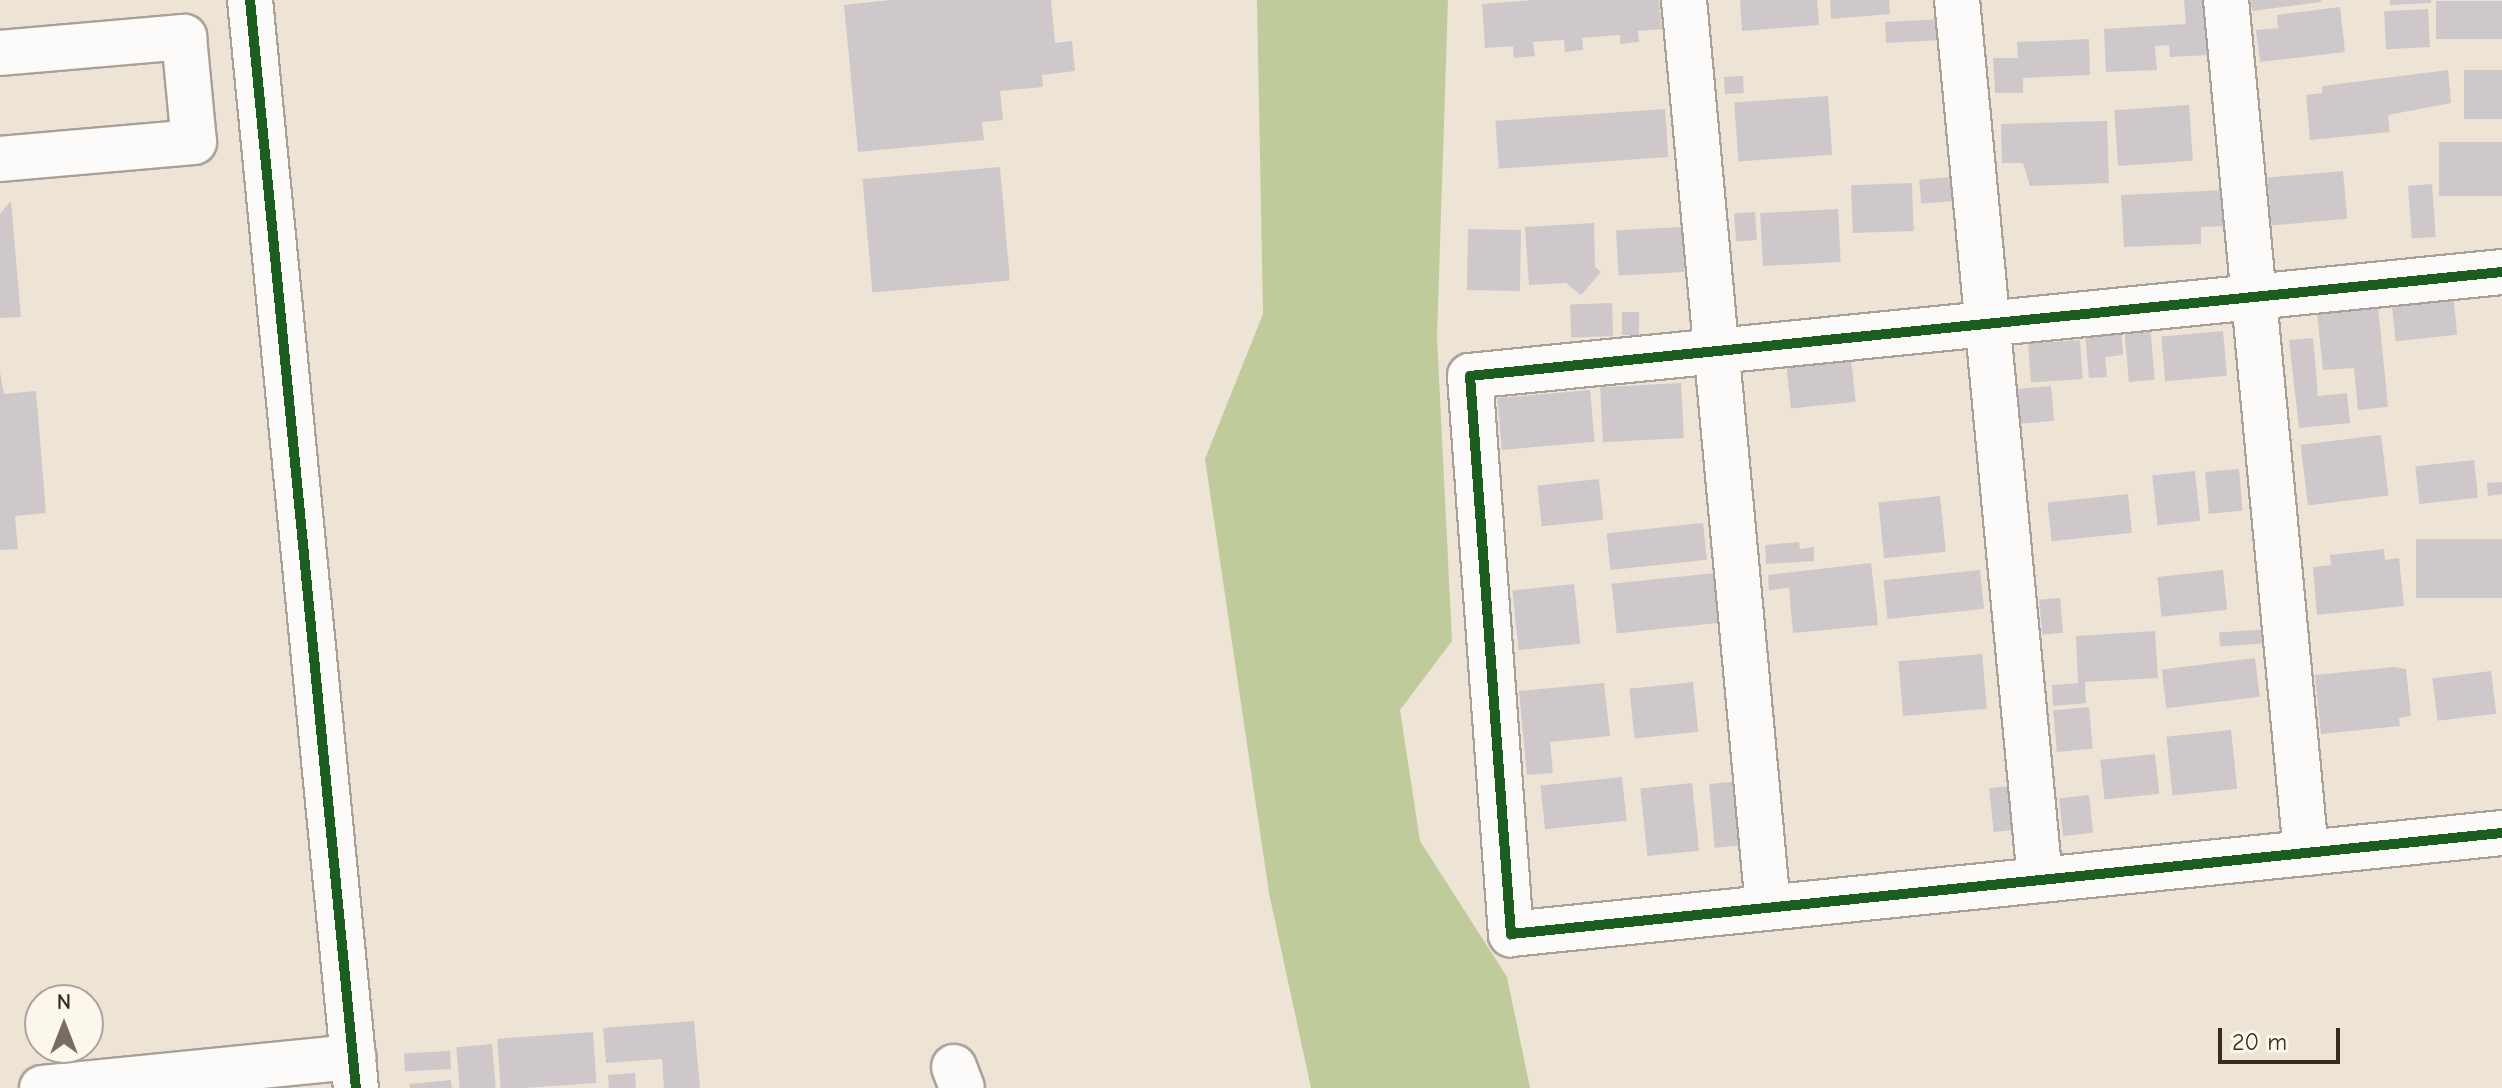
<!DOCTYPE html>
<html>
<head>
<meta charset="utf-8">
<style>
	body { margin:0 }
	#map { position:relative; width:2502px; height:1088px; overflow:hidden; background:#ede4d6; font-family:"Comic Neue",sans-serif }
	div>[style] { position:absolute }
	.forest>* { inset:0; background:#bfcb9a }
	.building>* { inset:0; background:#cfc8cb; transform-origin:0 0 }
	.roads { filter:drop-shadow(2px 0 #a9a198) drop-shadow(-2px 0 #a9a198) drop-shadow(0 2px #a9a198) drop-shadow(0 -2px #a9a198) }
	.minor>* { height:44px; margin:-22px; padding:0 22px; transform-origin:22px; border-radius:22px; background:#fcfbf9 }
	.cycleway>* { height:10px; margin:-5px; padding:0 5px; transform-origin:5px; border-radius:5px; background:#1b5e20 }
	span { translate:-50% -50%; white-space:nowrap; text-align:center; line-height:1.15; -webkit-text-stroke:7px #fbf7ec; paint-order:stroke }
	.north { position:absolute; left:24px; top:984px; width:80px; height:80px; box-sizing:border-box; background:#fbf7ec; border:2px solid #aea59a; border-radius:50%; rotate:0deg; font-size:22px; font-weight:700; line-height:32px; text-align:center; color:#3b2a1e }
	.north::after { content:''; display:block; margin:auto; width:28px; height:36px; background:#796b5e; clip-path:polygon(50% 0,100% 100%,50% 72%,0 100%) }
	.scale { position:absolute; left:2218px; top:1028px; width:122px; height:36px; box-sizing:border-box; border:4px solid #3b2a1e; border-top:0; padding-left:10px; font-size:24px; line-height:28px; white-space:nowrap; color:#3b2a1e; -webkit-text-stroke:6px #fbf7ec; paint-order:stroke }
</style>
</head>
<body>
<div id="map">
	<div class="forest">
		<i style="clip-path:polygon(1257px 0,1448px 0,1437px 337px,1452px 641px,1400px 710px,1420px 841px,1507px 977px,1530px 1088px,1311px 1088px,1269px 893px,1205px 459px,1263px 314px)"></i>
	</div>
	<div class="building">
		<i style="clip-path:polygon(890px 0,1051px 0,1055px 43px,1072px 41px,1075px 71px,1042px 75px,1043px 87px,1000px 91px,1003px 120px,982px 122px,984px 140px,858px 152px,844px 5px)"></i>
		<i style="clip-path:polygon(1533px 0,1659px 0,1662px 29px,1638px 31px,1639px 42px,1620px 44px,1620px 35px,1582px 38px,1583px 50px,1565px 52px,1564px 40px,1533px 42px,1535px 56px,1514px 58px,1513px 46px,1485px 48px,1482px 4px)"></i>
		<i style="clip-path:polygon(1740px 0,1817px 0,1819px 25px,1742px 31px)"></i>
		<i style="clip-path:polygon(1830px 0,1889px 0,1890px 14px,1831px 19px)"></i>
		<i style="clip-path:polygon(2184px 0,2207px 0,2210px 55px,2170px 57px,2169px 45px,2155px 46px,2157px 70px,2106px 72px,2104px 29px,2186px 24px)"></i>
		<i style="clip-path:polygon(2251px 0,2321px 0,2321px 2px,2252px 11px)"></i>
		<i style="clip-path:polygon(2390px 0,2431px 0,2431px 3px,2390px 5px)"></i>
		<i style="left:2502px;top:1px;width:38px;height:66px;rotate:90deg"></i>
		<i style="clip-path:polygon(2340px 7px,2345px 52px,2260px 62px,2256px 30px,2278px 28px,2277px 15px)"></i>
		<i style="left:2428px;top:9px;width:38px;height:44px;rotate:87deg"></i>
		<i style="left:1942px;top:19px;width:21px;height:57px;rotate:87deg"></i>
		<i style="clip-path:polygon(2089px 39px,2090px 75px,2023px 78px,2023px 93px,1995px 93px,1993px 58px,2018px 58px,2017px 42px)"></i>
		<i style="clip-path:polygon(2448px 70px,2451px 103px,2388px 115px,2390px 132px,2310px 140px,2306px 95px,2322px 93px,2322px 86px)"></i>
		<i style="left:2502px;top:70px;width:49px;height:38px;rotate:90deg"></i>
		<i style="left:1743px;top:76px;width:17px;height:19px;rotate:87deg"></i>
		<i style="left:1828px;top:96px;width:59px;height:94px;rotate:86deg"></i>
		<i style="left:2189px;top:105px;width:56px;height:75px;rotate:86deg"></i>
		<i style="left:1665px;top:109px;width:48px;height:170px;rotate:86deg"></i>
		<i style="clip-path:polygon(2107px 121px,2109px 183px,2030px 186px,2023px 163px,2002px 163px,2001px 124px)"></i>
		<i style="left:2502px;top:142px;width:54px;height:63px;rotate:90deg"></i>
		<i style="left:1000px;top:167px;width:114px;height:138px;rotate:85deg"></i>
		<i style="left:2343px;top:171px;width:48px;height:76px;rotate:85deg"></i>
		<i style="left:1951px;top:177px;width:24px;height:32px;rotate:85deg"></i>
		<i style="left:1912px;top:183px;width:48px;height:61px;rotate:88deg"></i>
		<i style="left:2432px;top:184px;width:53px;height:24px;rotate:86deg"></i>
		<i style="clip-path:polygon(2225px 190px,2227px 226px,2201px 227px,2201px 244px,2124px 247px,2121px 195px)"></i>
		<i style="clip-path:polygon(11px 201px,21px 317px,0 318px,0 214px)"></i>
		<i style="left:1838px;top:209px;width:53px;height:78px;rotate:87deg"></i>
		<i style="left:1755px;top:212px;width:28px;height:21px;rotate:86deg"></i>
		<i style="clip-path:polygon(1594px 223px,1595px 267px,1601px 272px,1581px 295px,1566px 283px,1529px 285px,1525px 227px)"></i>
		<i style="left:1682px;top:227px;width:45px;height:66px;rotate:87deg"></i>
		<i style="left:1468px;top:229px;width:53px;height:61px;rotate:1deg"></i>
		<i style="left:2453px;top:294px;width:41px;height:62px;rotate:84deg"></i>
		<i style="left:1612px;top:303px;width:33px;height:42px;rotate:88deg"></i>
		<i style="clip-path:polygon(2378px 307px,2388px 407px,2358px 410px,2354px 368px,2323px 370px,2317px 313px)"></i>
		<i style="left:1622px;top:312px;width:17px;height:23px"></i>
		<i style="left:2150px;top:325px;width:55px;height:26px;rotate:85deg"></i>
		<i style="clip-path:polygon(2121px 329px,2123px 355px,2105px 357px,2107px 377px,2089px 378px,2085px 333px)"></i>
		<i style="left:2223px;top:331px;width:45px;height:62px;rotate:85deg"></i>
		<i style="clip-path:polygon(2313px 338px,2318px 396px,2347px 393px,2350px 423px,2299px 428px,2289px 340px)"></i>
		<i style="left:2080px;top:340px;width:39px;height:52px;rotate:86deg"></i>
		<i style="left:1851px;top:358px;width:44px;height:65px;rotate:84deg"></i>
		<i style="clip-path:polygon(0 372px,4px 394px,36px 391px,46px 513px,15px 516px,18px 549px,0 550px)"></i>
		<i style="left:1681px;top:383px;width:55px;height:81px;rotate:87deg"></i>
		<i style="left:2051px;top:386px;width:35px;height:34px;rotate:85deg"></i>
		<i style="left:1590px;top:390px;width:52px;height:93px;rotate:85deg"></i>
		<i style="left:2381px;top:435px;width:61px;height:81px;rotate:83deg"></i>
		<i style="left:2474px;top:460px;width:38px;height:59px;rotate:84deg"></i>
		<i style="left:2239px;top:469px;width:42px;height:34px;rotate:85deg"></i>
		<i style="left:2195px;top:471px;width:50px;height:43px;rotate:84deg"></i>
		<i style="left:1599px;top:479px;width:41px;height:62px;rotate:84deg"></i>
		<i style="clip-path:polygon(2502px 482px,2502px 494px,2488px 496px,2487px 483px)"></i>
		<i style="left:2128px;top:494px;width:39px;height:81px;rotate:84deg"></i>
		<i style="left:1940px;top:496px;width:56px;height:62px;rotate:84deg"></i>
		<i style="left:1703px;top:523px;width:37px;height:97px;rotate:84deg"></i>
		<i style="left:2502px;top:539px;width:59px;height:86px;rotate:90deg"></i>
		<i style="clip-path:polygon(1799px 542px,1800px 549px,1814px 547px,1814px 561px,1766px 564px,1765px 545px)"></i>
		<i style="clip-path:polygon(2384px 549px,2385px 560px,2399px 558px,2404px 606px,2317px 615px,2313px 567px,2331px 565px,2330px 555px)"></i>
		<i style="clip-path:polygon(1871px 563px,1878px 625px,1793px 633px,1789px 588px,1769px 590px,1768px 575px)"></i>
		<i style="left:1980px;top:570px;width:39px;height:97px;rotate:84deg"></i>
		<i style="left:2223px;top:570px;width:40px;height:66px;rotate:84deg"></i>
		<i style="left:1715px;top:573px;width:50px;height:104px;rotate:84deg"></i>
		<i style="left:1574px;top:584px;width:60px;height:62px;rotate:84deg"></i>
		<i style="left:2060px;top:598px;width:35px;height:21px;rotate:85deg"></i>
		<i style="left:2268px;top:629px;width:14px;height:49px;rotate:86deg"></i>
		<i style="clip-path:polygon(2155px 631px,2158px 678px,2085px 682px,2086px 703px,2053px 706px,2052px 685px,2078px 683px,2076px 636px)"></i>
		<i style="left:1982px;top:654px;width:55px;height:84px;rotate:85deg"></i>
		<i style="left:2255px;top:658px;width:39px;height:94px;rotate:83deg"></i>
		<i style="clip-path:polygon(2394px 667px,2406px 669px,2411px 716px,2399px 718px,2400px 726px,2321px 734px,2315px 675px)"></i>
		<i style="left:2491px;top:671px;width:43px;height:59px;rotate:83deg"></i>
		<i style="left:1693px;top:682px;width:50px;height:64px;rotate:84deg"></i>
		<i style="clip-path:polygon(1604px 683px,1610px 736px,1550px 742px,1553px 773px,1527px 775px,1519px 691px)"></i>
		<i style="left:2089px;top:707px;width:42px;height:36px;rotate:85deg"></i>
		<i style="left:2231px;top:730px;width:59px;height:65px;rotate:84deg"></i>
		<i style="left:2155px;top:754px;width:40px;height:55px;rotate:84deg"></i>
		<i style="left:1622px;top:777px;width:44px;height:82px;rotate:84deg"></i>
		<i style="left:1742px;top:781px;width:64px;height:33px;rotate:85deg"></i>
		<i style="left:1692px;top:783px;width:68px;height:52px;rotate:84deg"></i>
		<i style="left:2011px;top:786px;width:44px;height:22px;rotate:84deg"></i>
		<i style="left:2089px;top:795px;width:38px;height:30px;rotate:84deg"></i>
		<i style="clip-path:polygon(694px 1021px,700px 1088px,664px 1088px,662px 1059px,606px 1063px,603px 1028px)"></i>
		<i style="left:593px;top:1032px;width:51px;height:96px;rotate:86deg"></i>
		<i style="left:492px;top:1044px;width:44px;height:36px;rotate:85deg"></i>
		<i style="left:450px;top:1051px;width:18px;height:46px;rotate:87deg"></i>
		<i style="left:635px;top:1073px;width:15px;height:27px;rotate:86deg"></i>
		<i style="clip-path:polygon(451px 1080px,452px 1088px,410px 1088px,410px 1084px)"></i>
	</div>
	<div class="roads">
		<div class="minor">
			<i style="left:250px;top:0;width:1093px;rotate:84.44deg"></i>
			<i style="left:1684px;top:0;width:911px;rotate:84.71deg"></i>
			<i style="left:1957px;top:0;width:884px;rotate:84.61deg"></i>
			<i style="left:2226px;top:0;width:857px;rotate:84.64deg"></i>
			<i style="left:0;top:53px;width:185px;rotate:-5deg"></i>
			<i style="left:184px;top:37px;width:105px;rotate:84.6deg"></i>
			<i style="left:194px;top:142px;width:195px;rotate:175deg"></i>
			<i style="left:2502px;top:272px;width:1037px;rotate:174.25deg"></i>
			<i style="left:1470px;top:376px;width:560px;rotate:85.8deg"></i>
			<i style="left:1511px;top:934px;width:996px;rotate:-5.82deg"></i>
			<i style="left:954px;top:1067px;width:22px;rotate:69deg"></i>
			<i style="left:42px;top:1088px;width:313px;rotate:-5.7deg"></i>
		</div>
	</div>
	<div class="cycleway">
		<i style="left:250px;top:0;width:1093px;rotate:84.44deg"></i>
		<i style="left:2502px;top:272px;width:1037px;rotate:174.25deg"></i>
		<i style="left:1470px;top:376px;width:560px;rotate:85.8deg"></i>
		<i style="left:1511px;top:934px;width:996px;rotate:-5.82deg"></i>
	</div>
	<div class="north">N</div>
	<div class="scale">20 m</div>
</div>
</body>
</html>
